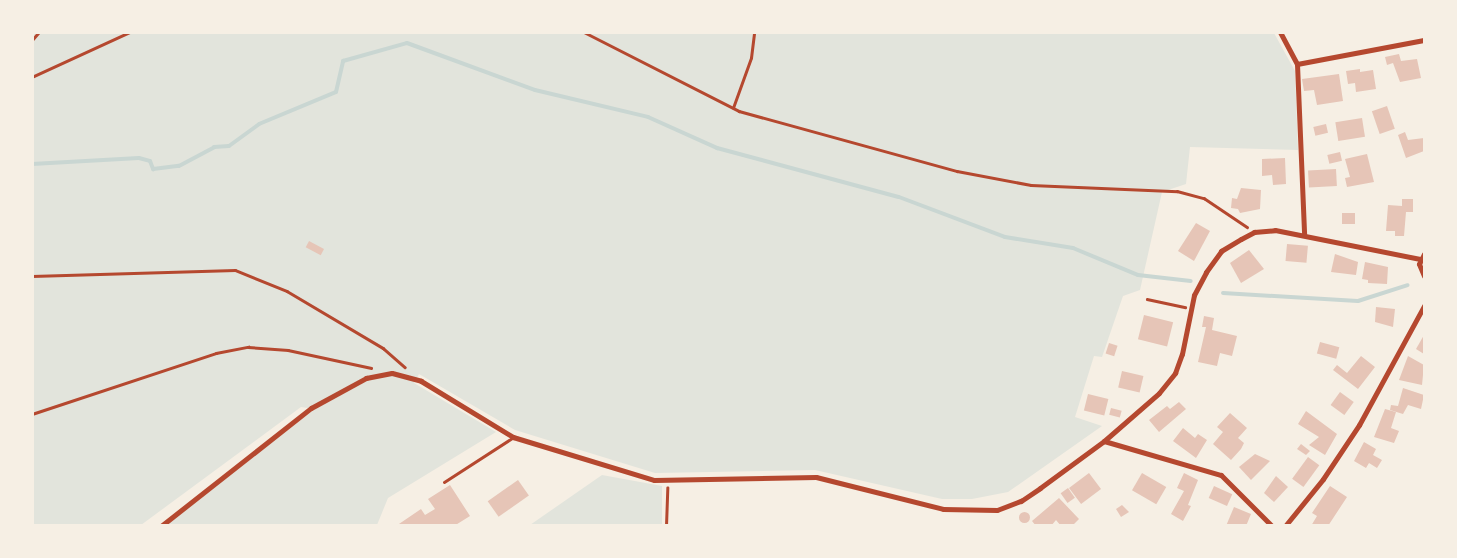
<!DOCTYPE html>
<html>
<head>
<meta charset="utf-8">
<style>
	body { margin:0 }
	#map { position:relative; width:1457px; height:558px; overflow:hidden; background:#f6efe4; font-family:"Fira Sans",sans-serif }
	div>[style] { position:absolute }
	.green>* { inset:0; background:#e2e4dc }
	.stream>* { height:4px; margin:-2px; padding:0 2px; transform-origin:2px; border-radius:2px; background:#c9d6d2 }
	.building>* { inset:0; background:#e6c5b7; transform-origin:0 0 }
	.round { border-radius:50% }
	.path>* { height:2.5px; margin:-1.25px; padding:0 1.25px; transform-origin:1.25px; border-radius:1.25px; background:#b5482f }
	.service>* { height:3px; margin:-1.5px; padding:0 1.5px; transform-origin:1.5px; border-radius:1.5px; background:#b5482f }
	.minor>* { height:5px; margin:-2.5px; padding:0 2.5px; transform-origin:2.5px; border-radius:2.5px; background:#b5482f }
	span { translate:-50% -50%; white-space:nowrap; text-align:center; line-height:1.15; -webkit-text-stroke:4px #f6efe4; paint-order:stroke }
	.frame { position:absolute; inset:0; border:34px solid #f6efe4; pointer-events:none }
</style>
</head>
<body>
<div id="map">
	<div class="green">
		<i style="clip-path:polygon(32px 33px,1274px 33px,1295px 71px,1298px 150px,1190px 147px,1186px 184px,1162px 192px,1140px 290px,1123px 296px,1102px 357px,1094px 356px,1075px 417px,1102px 426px,1008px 492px,972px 499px,942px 499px,815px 470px,655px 473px,515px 430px,419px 374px,414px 383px,496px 432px,388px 498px,377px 525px,166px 525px,315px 409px,301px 407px,141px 525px,33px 525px)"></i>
		<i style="clip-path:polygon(602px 475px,662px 486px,662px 525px,530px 525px)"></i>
	</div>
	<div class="stream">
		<i style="left:32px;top:164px;width:107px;rotate:-3.2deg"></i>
		<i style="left:139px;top:158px;width:11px;rotate:15deg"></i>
		<i style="left:150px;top:161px;width:9px;rotate:69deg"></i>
		<i style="left:153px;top:169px;width:26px;rotate:-7deg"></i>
		<i style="left:179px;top:166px;width:40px;rotate:-28deg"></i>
		<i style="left:214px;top:147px;width:15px;rotate:-4deg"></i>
		<i style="left:229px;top:146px;width:37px;rotate:-36deg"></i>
		<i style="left:259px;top:124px;width:83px;rotate:-22.6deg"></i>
		<i style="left:336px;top:92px;width:32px;rotate:-77deg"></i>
		<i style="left:343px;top:61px;width:66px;rotate:-15.7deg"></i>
		<i style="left:407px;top:43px;width:136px;rotate:20.2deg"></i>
		<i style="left:535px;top:90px;width:116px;rotate:13.4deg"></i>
		<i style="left:648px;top:117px;width:76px;rotate:24.2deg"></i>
		<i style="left:717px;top:148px;width:188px;rotate:15.1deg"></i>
		<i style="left:899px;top:197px;width:113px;rotate:20.7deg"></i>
		<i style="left:1005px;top:237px;width:69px;rotate:9.2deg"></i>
		<i style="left:1073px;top:248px;width:70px;rotate:22.6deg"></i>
		<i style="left:1138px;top:275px;width:53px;rotate:6.5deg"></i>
		<i style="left:1223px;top:293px;width:135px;rotate:3.4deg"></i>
		<i style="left:1358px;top:301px;width:52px;rotate:-17.7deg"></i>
	</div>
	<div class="building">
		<i style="clip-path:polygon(1399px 54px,1401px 61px,1417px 59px,1421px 78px,1400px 82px,1393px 63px,1387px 65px,1385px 57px)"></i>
		<i style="clip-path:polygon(1360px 69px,1360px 72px,1373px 70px,1376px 89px,1356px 92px,1355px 83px,1348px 84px,1346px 71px)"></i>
		<i style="clip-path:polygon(1339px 74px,1343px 101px,1317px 105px,1314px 90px,1304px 91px,1302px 79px)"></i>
		<i style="left:1387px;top:106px;width:24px;height:16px;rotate:71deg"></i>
		<i style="left:1362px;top:118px;width:19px;height:27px;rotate:81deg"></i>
		<i style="left:1326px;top:124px;width:9px;height:13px;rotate:77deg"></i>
		<i style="clip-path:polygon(1405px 132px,1408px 140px,1424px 138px,1424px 151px,1406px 158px,1398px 135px)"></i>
		<i style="left:1340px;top:152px;width:9px;height:13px;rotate:77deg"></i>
		<i style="clip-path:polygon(1367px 154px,1374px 182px,1347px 187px,1345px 178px,1350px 177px,1345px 159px)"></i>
		<i style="clip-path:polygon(1285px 158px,1286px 184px,1273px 185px,1272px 175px,1262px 176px,1262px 159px)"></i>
		<i style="left:1336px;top:169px;width:17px;height:28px;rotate:87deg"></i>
		<i style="clip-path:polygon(1241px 188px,1261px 190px,1260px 209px,1240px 213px,1238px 209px,1231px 208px,1232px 198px,1237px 199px)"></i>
		<i style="clip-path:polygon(1402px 199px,1413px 199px,1413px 212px,1406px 212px,1404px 236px,1395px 236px,1395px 231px,1386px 231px,1388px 205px,1402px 206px)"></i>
		<i style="left:1342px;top:213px;width:13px;height:11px"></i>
		<i style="clip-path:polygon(1196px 223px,1210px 231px,1194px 261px,1178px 251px)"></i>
		<i style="left:309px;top:241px;width:17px;height:7px;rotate:28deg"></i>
		<i style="left:1287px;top:244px;width:21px;height:17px;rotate:5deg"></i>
		<i style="clip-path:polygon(1249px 250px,1264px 269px,1241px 283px,1230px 263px)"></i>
		<i style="clip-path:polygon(1335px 254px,1358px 262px,1356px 275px,1331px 272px)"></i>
		<i style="clip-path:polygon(1365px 262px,1388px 267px,1387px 284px,1368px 283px,1368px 280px,1362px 279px)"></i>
		<i style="clip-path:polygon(1376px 307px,1395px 309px,1393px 327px,1375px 322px)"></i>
		<i style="left:1144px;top:315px;width:30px;height:25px;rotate:14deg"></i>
		<i style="clip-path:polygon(1204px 316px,1214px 318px,1212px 330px,1237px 336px,1232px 356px,1220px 353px,1217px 366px,1198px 362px,1206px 327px,1202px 327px)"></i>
		<i style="clip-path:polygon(1424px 335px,1424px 354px,1416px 349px)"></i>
		<i style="left:1320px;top:342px;width:20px;height:12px;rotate:15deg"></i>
		<i style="left:1109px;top:343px;width:9px;height:11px;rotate:18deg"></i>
		<i style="clip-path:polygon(1361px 356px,1375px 367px,1358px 389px,1333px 370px,1337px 365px,1347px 373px)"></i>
		<i style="clip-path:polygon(1408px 356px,1424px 365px,1422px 385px,1399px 380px)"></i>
		<i style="left:1122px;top:371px;width:22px;height:17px;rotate:13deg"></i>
		<i style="clip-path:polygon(1403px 388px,1424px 395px,1421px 409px,1408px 405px,1403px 414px,1390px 410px,1391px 405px,1398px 406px)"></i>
		<i style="left:1340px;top:392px;width:17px;height:16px;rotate:36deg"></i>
		<i style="left:1088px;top:394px;width:21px;height:17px;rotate:14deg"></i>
		<i style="clip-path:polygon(1179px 402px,1186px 409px,1159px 432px,1149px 420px,1167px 406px,1170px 409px)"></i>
		<i style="left:1111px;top:408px;width:11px;height:7px;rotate:15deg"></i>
		<i style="clip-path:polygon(1385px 409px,1396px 412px,1391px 428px,1399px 431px,1394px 443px,1374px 437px)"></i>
		<i style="clip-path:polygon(1306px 411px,1337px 434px,1325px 455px,1309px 445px,1319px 437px,1298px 424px)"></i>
		<i style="clip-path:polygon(1230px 413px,1247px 428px,1238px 438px,1244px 443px,1241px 449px,1231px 460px,1213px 444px,1223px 432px,1217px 427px)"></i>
		<i style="clip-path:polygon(1183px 428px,1195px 438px,1198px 434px,1207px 440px,1196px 458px,1173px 441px)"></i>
		<i style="clip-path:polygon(1364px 442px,1376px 449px,1373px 455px,1382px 460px,1377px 468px,1369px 463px,1366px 468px,1354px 461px)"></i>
		<i style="clip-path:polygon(1301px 444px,1310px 451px,1306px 455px,1297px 449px)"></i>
		<i style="clip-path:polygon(1255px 454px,1270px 461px,1251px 480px,1239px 467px)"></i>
		<i style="left:1308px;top:457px;width:14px;height:27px;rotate:36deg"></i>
		<i style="left:1089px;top:473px;width:20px;height:25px;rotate:53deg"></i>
		<i style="left:1142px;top:473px;width:28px;height:20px;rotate:30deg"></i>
		<i style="clip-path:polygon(1184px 473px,1198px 480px,1188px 505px,1191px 506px,1183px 521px,1171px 514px,1184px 491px,1177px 488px)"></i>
		<i style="clip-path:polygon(1276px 476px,1288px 487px,1274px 502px,1264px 493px)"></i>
		<i style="left:518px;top:480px;width:19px;height:37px;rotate:55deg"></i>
		<i style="clip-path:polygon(450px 485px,470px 516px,454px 526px,396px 526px,421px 509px,425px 515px,435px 509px,428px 499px)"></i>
		<i style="left:1214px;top:486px;width:20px;height:13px;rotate:24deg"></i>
		<i style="clip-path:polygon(1330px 486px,1347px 497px,1328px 526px,1311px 526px,1317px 516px,1312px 513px)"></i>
		<i style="left:1068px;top:488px;width:12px;height:9px;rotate:55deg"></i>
		<i style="clip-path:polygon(1059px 498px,1079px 519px,1072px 526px,1061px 526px,1056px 520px,1051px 526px,1036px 526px,1032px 521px)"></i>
		<i style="clip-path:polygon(1122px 505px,1129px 512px,1121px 517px,1116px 509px)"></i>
		<i style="clip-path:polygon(1234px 507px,1251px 514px,1246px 526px,1226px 526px)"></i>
		<i class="round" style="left:1018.5px;top:511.5px;width:11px;height:11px"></i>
	</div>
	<div class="path">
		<i style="left:584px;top:32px;width:174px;rotate:27deg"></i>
		<i style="left:739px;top:111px;width:226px;rotate:15.4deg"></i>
		<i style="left:957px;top:171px;width:75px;rotate:10.7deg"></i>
		<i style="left:1031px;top:185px;width:146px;rotate:2.4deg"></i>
		<i style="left:1177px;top:191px;width:28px;rotate:15deg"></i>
		<i style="left:1204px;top:198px;width:52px;rotate:34deg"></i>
		<i style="left:32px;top:40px;width:11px;rotate:-49deg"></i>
		<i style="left:32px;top:77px;width:108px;rotate:-24.7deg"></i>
		<i style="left:733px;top:108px;width:53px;rotate:-70.2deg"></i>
		<i style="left:751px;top:58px;width:26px;rotate:-83deg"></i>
		<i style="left:32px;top:276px;width:203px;rotate:-1.7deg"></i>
		<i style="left:235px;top:270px;width:56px;rotate:22deg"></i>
		<i style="left:287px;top:291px;width:112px;rotate:30.7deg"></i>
		<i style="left:383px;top:348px;width:29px;rotate:41deg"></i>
		<i style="left:1147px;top:299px;width:39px;rotate:12deg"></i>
		<i style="left:32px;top:414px;width:194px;rotate:-18.3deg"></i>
		<i style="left:216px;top:353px;width:33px;rotate:-11deg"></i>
		<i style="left:248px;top:347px;width:40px;rotate:4.3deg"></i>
		<i style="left:288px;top:350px;width:85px;rotate:12.2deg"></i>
		<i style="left:666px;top:526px;width:38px;rotate:-88deg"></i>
	</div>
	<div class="service">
		<i style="left:444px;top:482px;width:81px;rotate:-32.9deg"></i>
	</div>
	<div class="minor">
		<i style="left:1280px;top:32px;width:36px;rotate:62deg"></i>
		<i style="left:1297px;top:64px;width:170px;rotate:87.6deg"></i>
		<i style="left:1297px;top:64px;width:129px;rotate:-10.7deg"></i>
		<i style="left:1424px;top:254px;width:11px;rotate:117deg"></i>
		<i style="left:1419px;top:264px;width:13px;rotate:67deg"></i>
		<i style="left:1104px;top:441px;width:122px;rotate:16.2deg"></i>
		<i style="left:1221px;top:475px;width:72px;rotate:45deg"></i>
		<i style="left:161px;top:526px;width:191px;rotate:-38.2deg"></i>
		<i style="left:311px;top:408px;width:63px;rotate:-28.6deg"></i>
		<i style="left:366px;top:378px;width:26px;rotate:-11deg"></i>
		<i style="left:392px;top:373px;width:30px;rotate:15deg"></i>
		<i style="left:421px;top:381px;width:108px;rotate:31.3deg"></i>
		<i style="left:513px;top:437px;width:147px;rotate:17deg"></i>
		<i style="left:654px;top:480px;width:162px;rotate:-1.1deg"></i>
		<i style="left:816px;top:477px;width:131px;rotate:14.1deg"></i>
		<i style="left:943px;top:509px;width:54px;rotate:1.1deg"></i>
		<i style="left:997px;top:510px;width:26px;rotate:-21deg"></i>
		<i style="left:1021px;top:501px;width:23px;rotate:-34deg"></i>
		<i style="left:1040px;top:488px;width:79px;rotate:-36.3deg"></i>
		<i style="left:1104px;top:441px;width:73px;rotate:-41.1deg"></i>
		<i style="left:1159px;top:393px;width:26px;rotate:-51deg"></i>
		<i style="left:1175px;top:373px;width:20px;rotate:-70deg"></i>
		<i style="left:1182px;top:354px;width:60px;rotate:-78.5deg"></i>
		<i style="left:1194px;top:295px;width:26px;rotate:-62deg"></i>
		<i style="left:1206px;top:272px;width:26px;rotate:-54deg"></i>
		<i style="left:1221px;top:251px;width:23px;rotate:-31deg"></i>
		<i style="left:1241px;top:239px;width:15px;rotate:-28deg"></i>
		<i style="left:1254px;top:232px;width:21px;rotate:-5deg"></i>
		<i style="left:1275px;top:230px;width:148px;rotate:11.3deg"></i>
		<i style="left:1285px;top:526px;width:60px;rotate:-51deg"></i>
		<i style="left:1323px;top:479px;width:65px;rotate:-56.3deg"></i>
		<i style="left:1359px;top:425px;width:136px;rotate:-61.4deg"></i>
	</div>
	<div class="frame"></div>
</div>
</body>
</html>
